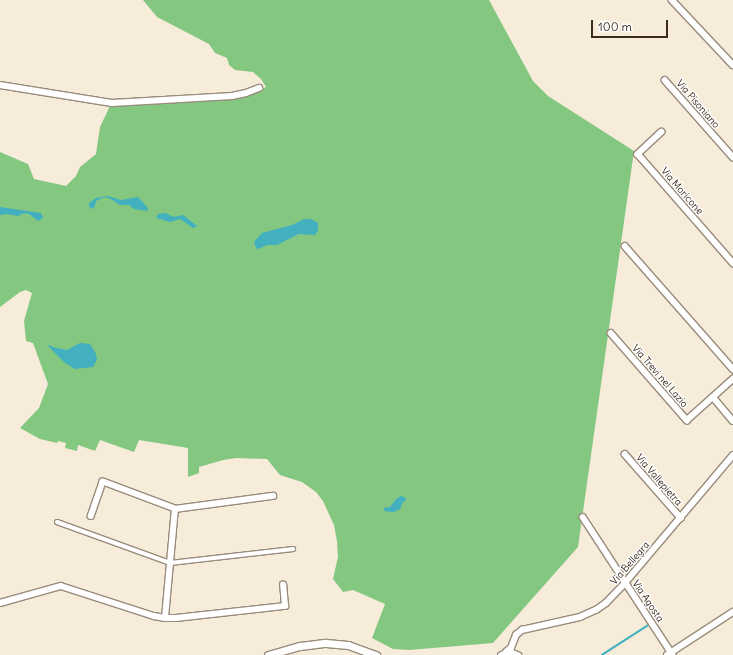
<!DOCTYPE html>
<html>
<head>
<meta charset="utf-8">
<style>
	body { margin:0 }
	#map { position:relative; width:733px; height:655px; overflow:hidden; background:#f7ecd9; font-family:Delius,sans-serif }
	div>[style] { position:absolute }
	.green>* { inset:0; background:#83c781 }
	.water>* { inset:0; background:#42b0bf }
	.stream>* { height:1.5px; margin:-0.75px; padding:0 0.75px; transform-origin:0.75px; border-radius:0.75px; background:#42b0bf }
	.roads { filter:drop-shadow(1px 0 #998b7c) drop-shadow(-1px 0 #998b7c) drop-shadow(0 1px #998b7c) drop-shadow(0 -1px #998b7c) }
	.pedestrian>* { height:4px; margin:-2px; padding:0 2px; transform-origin:2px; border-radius:2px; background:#fff }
	.minor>* { height:5.5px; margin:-2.75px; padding:0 2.75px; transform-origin:2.75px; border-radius:2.75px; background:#fff }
	.tertiary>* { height:7px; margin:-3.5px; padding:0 3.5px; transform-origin:3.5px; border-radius:3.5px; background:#fff }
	span { translate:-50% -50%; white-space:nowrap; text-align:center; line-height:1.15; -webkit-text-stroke:3px #fff; paint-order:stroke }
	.street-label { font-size:10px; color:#3b2a1e }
	.scale { position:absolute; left:591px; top:20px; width:77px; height:18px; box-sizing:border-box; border:2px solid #3b2a1e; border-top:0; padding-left:5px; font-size:12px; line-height:14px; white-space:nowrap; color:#3b2a1e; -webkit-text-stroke:3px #fff; paint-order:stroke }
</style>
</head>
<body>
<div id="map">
	<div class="green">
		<i style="clip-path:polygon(143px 0,489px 0,533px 81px,548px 96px,634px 151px,578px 547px,493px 643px,409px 650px,393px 649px,372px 638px,385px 604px,353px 590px,343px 592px,333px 579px,338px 557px,337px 541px,334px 525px,323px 501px,316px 492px,302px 482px,280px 475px,267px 459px,236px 458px,223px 460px,199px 467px,199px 473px,188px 477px,188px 448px,139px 440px,134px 452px,100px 440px,95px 451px,78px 445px,77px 451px,65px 448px,66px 443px,58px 441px,57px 443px,40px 439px,20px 428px,39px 408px,48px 384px,33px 343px,26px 341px,24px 321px,32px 293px,26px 290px,20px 292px,0 307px,0 152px,28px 164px,34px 179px,66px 186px,76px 176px,80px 167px,96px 154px,100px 127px,110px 106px,230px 98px,249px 95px,266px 87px,261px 79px,253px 72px,235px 70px,229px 65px,227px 58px,215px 53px,209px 44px,157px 17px)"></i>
	</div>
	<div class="water">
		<i style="clip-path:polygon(108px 196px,121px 200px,138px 197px,148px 208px,147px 211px,134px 209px,129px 205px,120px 205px,111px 199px,105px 197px,96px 201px,94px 209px,89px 207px,89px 203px,96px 198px)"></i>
		<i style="clip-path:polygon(0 207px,41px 213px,43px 218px,38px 221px,29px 214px,24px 213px,18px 216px,7px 214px,0 215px)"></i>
		<i style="clip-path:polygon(165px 213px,174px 217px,183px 215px,197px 226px,193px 228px,180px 219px,170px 222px,156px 218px,158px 214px)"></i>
		<i style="clip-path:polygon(304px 219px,311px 219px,318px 223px,318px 230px,315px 235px,299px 234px,277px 245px,267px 245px,259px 249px,256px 248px,254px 242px,262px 233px,292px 225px)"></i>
		<i style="clip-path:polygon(80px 343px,90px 344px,96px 354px,97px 360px,93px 367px,75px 369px,64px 362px,48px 346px,50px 345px,52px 347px,67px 350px)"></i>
		<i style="clip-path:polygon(401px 496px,406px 498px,406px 500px,403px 502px,400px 509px,394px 512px,384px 511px,384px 508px,390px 507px,396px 499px)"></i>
	</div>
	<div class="stream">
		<i style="left:602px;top:655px;width:54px;rotate:-32.8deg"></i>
	</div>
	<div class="roads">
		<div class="pedestrian">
			<i style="left:57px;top:522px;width:120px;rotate:19.9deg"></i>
			<i style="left:170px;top:563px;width:124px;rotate:-6.5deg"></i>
		</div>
		<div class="minor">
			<i style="left:672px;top:0;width:89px;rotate:46.8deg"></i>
			<i style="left:665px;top:80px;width:103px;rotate:48.6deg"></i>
			<i style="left:0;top:85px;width:113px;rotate:9.1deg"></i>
			<i style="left:112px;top:103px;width:120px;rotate:-3.3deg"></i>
			<i style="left:232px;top:96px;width:14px;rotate:-12deg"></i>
			<i style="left:246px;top:93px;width:14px;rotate:-21deg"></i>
			<i style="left:662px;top:132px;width:33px;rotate:137deg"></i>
			<i style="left:638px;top:154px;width:145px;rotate:48.9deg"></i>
			<i style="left:625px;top:246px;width:164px;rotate:48.7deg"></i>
			<i style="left:611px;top:333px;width:116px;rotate:48.9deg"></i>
			<i style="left:687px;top:420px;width:62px;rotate:-41.7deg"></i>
			<i style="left:713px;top:397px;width:31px;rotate:50deg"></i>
			<i style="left:625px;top:454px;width:85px;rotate:48.8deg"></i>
			<i style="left:175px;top:509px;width:99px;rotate:-7.6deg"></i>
			<i style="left:583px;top:517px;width:165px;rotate:56.9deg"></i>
			<i style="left:0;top:603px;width:63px;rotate:-15.6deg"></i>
			<i style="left:61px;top:586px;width:98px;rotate:17.9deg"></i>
			<i style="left:154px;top:616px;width:11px;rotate:10deg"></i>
			<i style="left:165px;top:618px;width:109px;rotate:-84.8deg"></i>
			<i style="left:175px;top:509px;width:77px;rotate:-159.4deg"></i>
			<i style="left:103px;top:482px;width:36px;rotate:109deg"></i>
			<i style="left:165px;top:618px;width:11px"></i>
			<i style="left:176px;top:618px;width:110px;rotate:-6.3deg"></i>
			<i style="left:285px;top:606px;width:21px;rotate:-95deg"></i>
			<i style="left:506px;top:652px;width:6px;rotate:-39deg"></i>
			<i style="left:511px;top:648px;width:14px;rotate:-69deg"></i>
			<i style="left:516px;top:635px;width:8px;rotate:-40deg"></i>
			<i style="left:522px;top:630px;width:59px;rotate:-12.6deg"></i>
			<i style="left:580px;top:617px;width:17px;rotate:-24deg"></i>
			<i style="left:596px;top:610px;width:12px;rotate:-35deg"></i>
			<i style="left:606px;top:603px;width:28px;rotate:-46deg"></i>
			<i style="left:625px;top:583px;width:167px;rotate:-49.8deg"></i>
			<i style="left:667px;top:655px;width:79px;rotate:-33.1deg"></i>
		</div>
		<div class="tertiary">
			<i style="left:268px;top:655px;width:33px;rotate:-16deg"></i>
			<i style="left:300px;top:646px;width:26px;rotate:-7deg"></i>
			<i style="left:326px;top:643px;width:22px;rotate:5deg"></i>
			<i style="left:348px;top:645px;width:30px;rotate:20deg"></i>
			<i style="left:501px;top:655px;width:9px;rotate:-21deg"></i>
			<i style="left:509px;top:652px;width:9px;rotate:21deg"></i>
		</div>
	</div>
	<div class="street-label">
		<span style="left:698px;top:104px;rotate:49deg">Via Pisoniano</span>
		<span style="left:682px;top:191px;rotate:49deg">Via Moricone</span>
		<span style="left:660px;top:376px;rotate:49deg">Via Trevi nel Lazio</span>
		<span style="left:659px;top:480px;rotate:49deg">Via Vallepietra</span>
		<span style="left:630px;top:563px;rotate:-49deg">Via Bellegra</span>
		<span style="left:648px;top:601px;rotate:56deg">Via Agosta</span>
	</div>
	<div class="scale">100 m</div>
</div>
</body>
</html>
